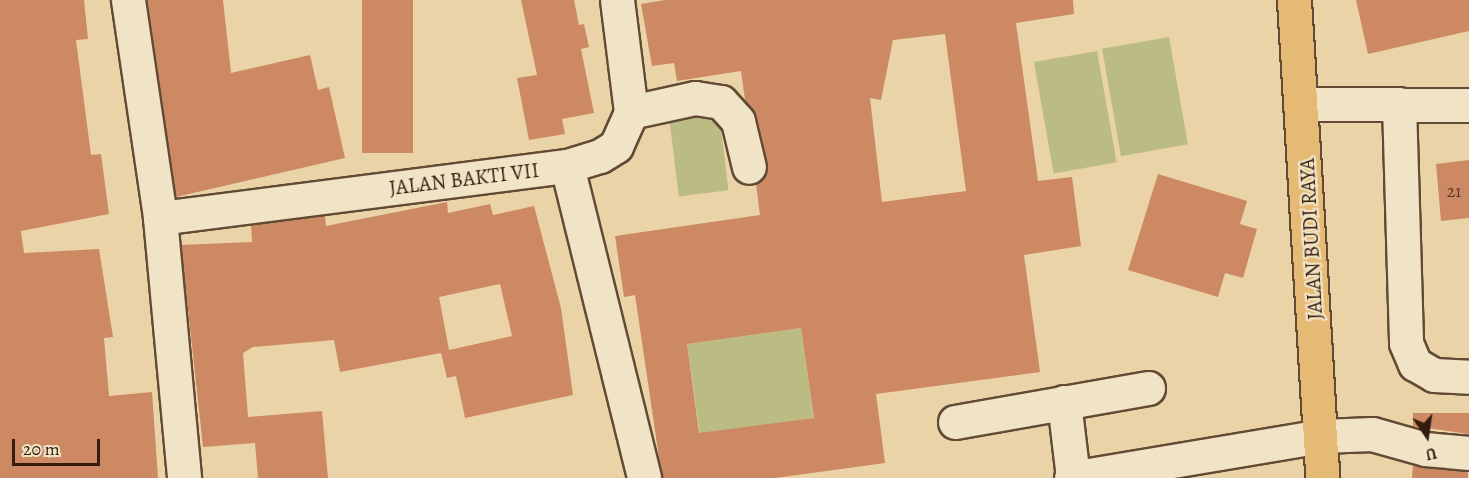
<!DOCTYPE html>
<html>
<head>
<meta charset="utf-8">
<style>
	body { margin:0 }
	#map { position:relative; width:1469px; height:478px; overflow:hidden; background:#ead4a7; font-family:Alegreya,serif }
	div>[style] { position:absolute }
	.green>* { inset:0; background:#bbbc84; transform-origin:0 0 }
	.building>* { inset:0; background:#cc8964; transform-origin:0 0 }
	.roads { filter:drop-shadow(2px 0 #624a34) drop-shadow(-2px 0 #624a34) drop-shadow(0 2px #624a34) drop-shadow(0 -2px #624a34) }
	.minor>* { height:33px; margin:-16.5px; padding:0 16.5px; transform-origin:16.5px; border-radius:16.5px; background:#f1e3c6 }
	.major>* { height:33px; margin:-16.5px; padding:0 16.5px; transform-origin:16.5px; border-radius:16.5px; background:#e5ba74 }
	span { translate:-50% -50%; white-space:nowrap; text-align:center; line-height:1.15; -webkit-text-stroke:4.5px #f1e3c6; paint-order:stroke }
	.number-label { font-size:18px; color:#5b3724 }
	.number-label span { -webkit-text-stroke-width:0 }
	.street-label { font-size:21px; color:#351c0e }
	.north { position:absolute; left:1397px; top:406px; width:60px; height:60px; -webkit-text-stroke:4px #f1e3c6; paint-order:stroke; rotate:167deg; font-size:16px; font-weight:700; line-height:24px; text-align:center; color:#351c0e }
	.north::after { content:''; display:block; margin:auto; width:21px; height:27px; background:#351c0e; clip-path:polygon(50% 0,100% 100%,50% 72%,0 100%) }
	.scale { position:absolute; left:12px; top:439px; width:88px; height:27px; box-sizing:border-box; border:3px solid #351c0e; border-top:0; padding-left:8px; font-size:18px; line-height:21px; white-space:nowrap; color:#351c0e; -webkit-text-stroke:4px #f1e3c6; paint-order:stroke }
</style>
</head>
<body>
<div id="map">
	<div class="green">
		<i style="left:1169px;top:37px;width:109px;height:68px;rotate:80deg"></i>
		<i style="left:1097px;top:51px;width:113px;height:64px;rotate:80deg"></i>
		<i style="left:718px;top:105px;width:86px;height:50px;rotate:83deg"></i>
		<i style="left:801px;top:328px;width:91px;height:115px;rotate:82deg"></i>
	</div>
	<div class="building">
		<i style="clip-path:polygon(0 0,84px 0,88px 39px,76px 40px,91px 155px,101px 154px,109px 214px,21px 231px,24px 253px,99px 249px,113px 337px,104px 338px,109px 396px,152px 392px,158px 478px,0 478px)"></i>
		<i style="clip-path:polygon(147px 0,223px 0,231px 73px,310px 55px,318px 90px,329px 87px,345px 158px,176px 197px)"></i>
		<i style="left:362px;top:0;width:51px;height:153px"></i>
		<i style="clip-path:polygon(521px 0,574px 0,579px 25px,584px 24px,589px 47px,581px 49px,594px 113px,562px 119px,565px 134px,529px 140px,517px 78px,537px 75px)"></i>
		<i style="clip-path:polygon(evenodd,665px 0,1073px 0,1074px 14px,1016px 23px,1038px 181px,1072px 177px,1081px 246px,1024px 255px,1040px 372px,876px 394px,885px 463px,775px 478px,662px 478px,635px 295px,624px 297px,615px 236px,760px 215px,756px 184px,767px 163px,756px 117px,745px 100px,741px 71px,677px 81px,674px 63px,652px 66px,641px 4px,665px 0,945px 34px,966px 191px,882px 202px,870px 98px,881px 100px,893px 40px,945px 34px,665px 0,801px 328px,814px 418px,699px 433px,687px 344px,801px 328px)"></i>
		<i style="clip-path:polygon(1356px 0,1469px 0,1469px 31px,1368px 54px)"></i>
		<i style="clip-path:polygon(1469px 160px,1469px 218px,1441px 221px,1436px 164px)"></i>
		<i style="clip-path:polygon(1158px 174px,1247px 201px,1240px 224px,1257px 229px,1243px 278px,1225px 273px,1218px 297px,1128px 270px)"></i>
		<i style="clip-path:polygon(evenodd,447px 202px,448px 213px,490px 204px,493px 215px,534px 206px,561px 308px,573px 395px,465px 418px,456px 376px,447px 378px,441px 353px,340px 372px,334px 340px,253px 347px,243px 353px,248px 417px,322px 411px,328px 478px,258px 478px,255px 443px,203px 447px,181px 245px,252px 242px,251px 225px,325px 216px,326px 226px,447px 202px,500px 284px,512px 336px,449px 350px,439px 297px,500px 284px)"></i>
		<i style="clip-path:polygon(1413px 413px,1469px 413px,1469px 434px,1413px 426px)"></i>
		<i style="clip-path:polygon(1413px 465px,1468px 472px,1468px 478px,1412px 478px)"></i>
	</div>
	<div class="roads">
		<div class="minor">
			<i style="left:128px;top:0;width:220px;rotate:81.6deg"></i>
			<i style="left:160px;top:218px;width:261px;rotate:84.7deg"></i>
			<i style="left:1303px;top:104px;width:166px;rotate:0.3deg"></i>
			<i style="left:1399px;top:104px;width:239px;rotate:88.3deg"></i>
			<i style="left:1406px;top:343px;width:23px;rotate:67deg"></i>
			<i style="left:1415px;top:364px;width:22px;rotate:30deg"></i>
			<i style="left:1434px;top:375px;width:35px;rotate:3deg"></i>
			<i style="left:631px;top:112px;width:66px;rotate:-12.3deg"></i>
			<i style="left:695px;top:98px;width:26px;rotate:9deg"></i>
			<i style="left:721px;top:102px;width:25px;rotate:48deg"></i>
			<i style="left:738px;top:121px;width:47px;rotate:76.6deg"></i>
			<i style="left:567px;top:166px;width:321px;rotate:76.1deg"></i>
			<i style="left:160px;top:218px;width:410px;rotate:-7.3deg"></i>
			<i style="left:567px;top:166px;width:34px;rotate:-17deg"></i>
			<i style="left:600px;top:156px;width:19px;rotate:-32deg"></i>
			<i style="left:616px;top:146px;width:37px;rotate:-66deg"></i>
			<i style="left:631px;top:112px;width:113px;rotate:-97.1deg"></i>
			<i style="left:1064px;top:402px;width:77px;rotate:83.2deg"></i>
			<i style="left:955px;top:422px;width:196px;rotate:-10deg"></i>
			<i style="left:1071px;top:478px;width:254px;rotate:-9.5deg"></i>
			<i style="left:1322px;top:436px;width:50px;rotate:-2.3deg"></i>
			<i style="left:1372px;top:434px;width:55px;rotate:15.8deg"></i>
			<i style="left:1425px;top:449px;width:44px;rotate:5.2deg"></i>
		</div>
		<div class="major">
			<i style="left:1294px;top:0;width:479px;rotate:86.6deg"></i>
		</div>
	</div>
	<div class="number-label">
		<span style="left:1454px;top:191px">21</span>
	</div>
	<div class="street-label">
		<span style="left:464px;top:179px;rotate:-7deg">JALAN BAKTI VII</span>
		<span style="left:1311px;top:239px;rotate:-93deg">JALAN BUDI RAYA</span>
	</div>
	<div class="north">U</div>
	<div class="scale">20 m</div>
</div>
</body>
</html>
